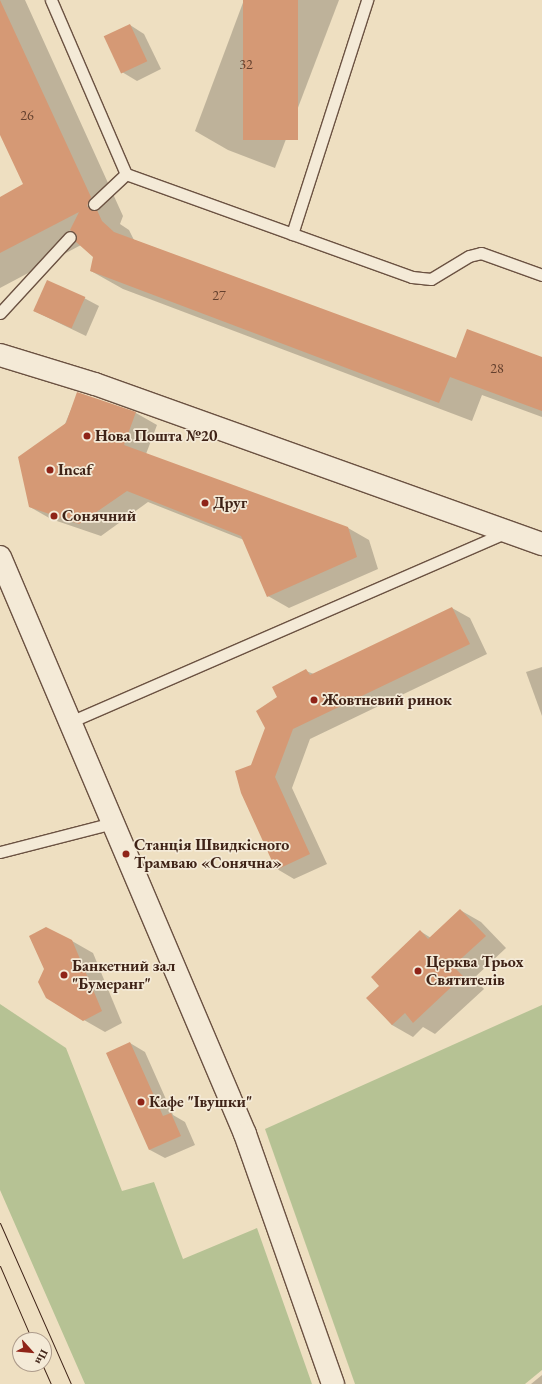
<!DOCTYPE html>
<html>
<head>
<meta charset="utf-8">
<style>
	body { margin:0 }
	#map { position:relative; width:542px; height:1384px; overflow:hidden; background:#eedfc1; font-family:"EB Garamond",serif }
	div>[style] { position:absolute }
	.green>* { inset:0; background:#b6c294 }
	.shadow>* { inset:0; background:#0003 }
	.building>* { inset:0; background:#d59975; transform-origin:0 0 }
	.roads { filter:drop-shadow(1px 0 #6b5242) drop-shadow(-1px 0 #6b5242) drop-shadow(0 1px #6b5242) drop-shadow(0 -1px #6b5242) }
	.lane>* { height:11px; margin:-5.5px; padding:0 5.5px; transform-origin:5.5px; border-radius:5.5px; background:#f4ead7 }
	.street>* { height:22px; margin:-11px; padding:0 11px; transform-origin:11px; border-radius:11px; background:#f4ead7 }
	.secondary>* { height:22px; margin:-11px; padding:0 11px; transform-origin:11px; border-radius:11px; background:#f4ead7 }
	.tram>* { height:1px; margin:-0.5px; padding:0 0.5px; transform-origin:0.5px; border-radius:0.5px; background:#3f2317 }
	.dots>* { width:11px; height:11px; translate:-50% -50%; box-sizing:border-box; border:2px solid #f4ead7; border-radius:50% }
	span { translate:-50% -50%; white-space:nowrap; text-align:center; line-height:1.15; -webkit-text-stroke:3.5px #f4ead7; paint-order:stroke }
	.number-label { font-size:14px; color:#64402e }
	.number-label span { -webkit-text-stroke-width:0 }
	.poi-label { font-size:16px; color:#3f2317; font-weight:700 }
	.left { translate:0 -50%; text-align:left }
	.north { position:absolute; left:12px; top:1332px; width:40px; height:40px; box-sizing:border-box; background:#f4ead7; border:1px solid #ac9a8a; border-radius:50%; rotate:117deg; font-size:11px; font-weight:700; line-height:16px; text-align:center; color:#3f2317 }
	.north::after { content:''; display:block; margin:auto; width:14px; height:18px; background:#8f2418; clip-path:polygon(50% 0,100% 100%,50% 72%,0 100%) }
</style>
</head>
<body>
<div id="map">
	<div class="green">
		<i style="clip-path:polygon(0 1004px,66px 1048px,122px 1191px,154px 1182px,183px 1259px,257px 1228px,312px 1384px,85px 1384px,0 1190px)"></i>
		<i style="clip-path:polygon(542px 1005px,542px 1370px,525px 1384px,355px 1384px,265px 1129px)"></i>
	</div>
	<div class="shadow">
		<i style="clip-path:polygon(0 0,25px 0,123px 216px,120px 224px,129px 230px,134px 240px,457px 360px,542px 358px,542px 417px,482px 395px,472px 421px,123px 289px,91px 271px,94px 257px,81px 245px,0 288px,0 198px,25px 185px,0 132px)"></i>
		<i style="clip-path:polygon(244px 0,339px 0,275px 168px,228px 150px,195px 131px)"></i>
		<i style="clip-path:polygon(130px 25px,144px 34px,161px 69px,137px 81px,122px 72px)"></i>
		<i style="clip-path:polygon(84px 298px,99px 306px,86px 336px,34px 311px)"></i>
		<i style="clip-path:polygon(78px 393px,136px 413px,157px 425px,146px 454px,348px 528px,369px 540px,378px 569px,289px 608px,268px 596px,244px 540px,148px 502px,101px 536px,51px 519px,30px 507px)"></i>
		<i style="clip-path:polygon(452px 608px,470px 618px,487px 654px,310px 739px,292px 788px,327px 864px,294px 879px,277px 869px,252px 765px,278px 697px,306px 671px,314px 674px)"></i>
		<i style="clip-path:polygon(542px 667px,542px 716px,526px 672px)"></i>
		<i style="clip-path:polygon(460px 910px,481px 922px,506px 948px,474px 978px,484px 989px,435px 1034px,423px 1027px,413px 1037px,392px 1025px,368px 998px,381px 986px,420px 931px,431px 938px)"></i>
		<i style="clip-path:polygon(72px 941px,93px 953px,122px 1023px,105px 1032px,84px 1020px,45px 969px)"></i>
		<i style="clip-path:polygon(130px 1043px,145px 1052px,173px 1115px,185px 1122px,195px 1145px,165px 1158px,150px 1150px,107px 1054px)"></i>
		<i style="clip-path:polygon(542px 1375px,542px 1384px,531px 1384px)"></i>
	</div>
	<div class="building">
		<i style="clip-path:polygon(0 0,91px 197px,87px 206px,92px 211px,97px 210px,102px 221px,114px 232px,456px 358px,467px 329px,542px 357px,542px 411px,450px 377px,439px 403px,90px 271px,93px 257px,75px 241px,77px 235px,70px 230px,79px 212px,0 253px,0 197px,23px 184px,0 135px)"></i>
		<i style="left:243px;top:0;width:55px;height:140px"></i>
		<i style="left:130px;top:24px;width:41px;height:29px;rotate:65deg"></i>
		<i style="left:47px;top:280px;width:42px;height:34px;rotate:24deg"></i>
		<i style="clip-path:polygon(77px 392px,136px 412px,124px 445px,348px 527px,357px 557px,267px 597px,241px 536px,127px 491px,79px 524px,29px 507px,18px 457px,66px 423px)"></i>
		<i style="clip-path:polygon(452px 607px,470px 644px,293px 729px,275px 777px,310px 854px,276px 870px,241px 793px,235px 771px,251px 765px,265px 728px,256px 711px,277px 697px,272px 687px,306px 669px,310px 675px)"></i>
		<i style="clip-path:polygon(460px 909px,486px 936px,453px 966px,463px 976px,413px 1023px,405px 1013px,392px 1025px,366px 998px,379px 986px,371px 977px,420px 930px,428px 939px)"></i>
		<i style="clip-path:polygon(46px 927px,72px 940px,102px 1011px,83px 1021px,46px 998px,38px 982px,44px 969px,29px 936px)"></i>
		<i style="clip-path:polygon(130px 1042px,163px 1116px,171px 1113px,181px 1136px,149px 1150px,106px 1053px)"></i>
	</div>
	<div class="roads">
		<div class="lane">
			<i style="left:51px;top:0;width:189px;rotate:66.7deg"></i>
			<i style="left:126px;top:174px;width:304px;rotate:19.8deg"></i>
			<i style="left:412px;top:277px;width:19px;rotate:6deg"></i>
			<i style="left:431px;top:279px;width:44px;rotate:-31.2deg"></i>
			<i style="left:469px;top:256px;width:12px;rotate:-14deg"></i>
			<i style="left:481px;top:253px;width:65px;rotate:19.8deg"></i>
			<i style="left:94px;top:204px;width:44px;rotate:-43.2deg"></i>
			<i style="left:292px;top:234px;width:246px;rotate:-72.2deg"></i>
			<i style="left:0;top:313px;width:103px;rotate:-47.4deg"></i>
			<i style="left:70px;top:722px;width:476px;rotate:-23.5deg"></i>
			<i style="left:0;top:852px;width:117px;rotate:-14.4deg"></i>
		</div>
		<div class="street">
			<i style="left:0;top:355px;width:99px;rotate:17deg"></i>
			<i style="left:95px;top:384px;width:475px;rotate:19.7deg"></i>
		</div>
		<div class="secondary">
			<i style="left:0;top:557px;width:627px;rotate:66.99deg"></i>
			<i style="left:245px;top:1134px;width:265px;rotate:70.6deg"></i>
		</div>
	</div>
	<div class="tram">
		<i style="left:0;top:1223px;width:176px;rotate:66.2deg"></i>
		<i style="left:0;top:1266px;width:81px;rotate:66.6deg"></i>
		<i style="left:42px;top:1364px;width:22px;rotate:66deg"></i>
	</div>
	<div class="dots">
		<i style="left:87px;top:436px;background:#8f2418"></i>
		<i style="left:50px;top:470px;background:#8f2418"></i>
		<i style="left:205px;top:503px;background:#8f2418"></i>
		<i style="left:54px;top:516px;background:#8f2418"></i>
		<i style="left:314px;top:700px;background:#8f2418"></i>
		<i style="left:126px;top:854px;background:#8f2418"></i>
		<i style="left:418px;top:971px;background:#8f2418"></i>
		<i style="left:64px;top:975px;background:#8f2418"></i>
		<i style="left:141px;top:1102px;background:#8f2418"></i>
	</div>
	<div class="number-label">
		<span style="left:246px;top:64px">32</span>
		<span style="left:27px;top:115px">26</span>
		<span style="left:219px;top:295px">27</span>
		<span style="left:497px;top:368px">28</span>
	</div>
	<div class="poi-label">
		<span class="left" style="left:95px;top:436px">Нова Пошта №20</span>
		<span class="left" style="left:58px;top:470px">Incaf</span>
		<span class="left" style="left:213px;top:503px">Друг</span>
		<span class="left" style="left:62px;top:516px">Сонячний</span>
		<span class="left" style="left:322px;top:700px">Жовтневий ринок</span>
		<span class="left" style="left:134px;top:854px">Станцiя Швидкiсного<br>Трамваю «Сонячна»</span>
		<span class="left" style="left:426px;top:971px">Церква Трьох<br>Святителів</span>
		<span class="left" style="left:72px;top:975px">Банкетний зал<br>"Бумеранг"</span>
		<span class="left" style="left:149px;top:1102px">Кафе "Івушки"</span>
	</div>
	<div class="north">Пн</div>
</div>
</body>
</html>
